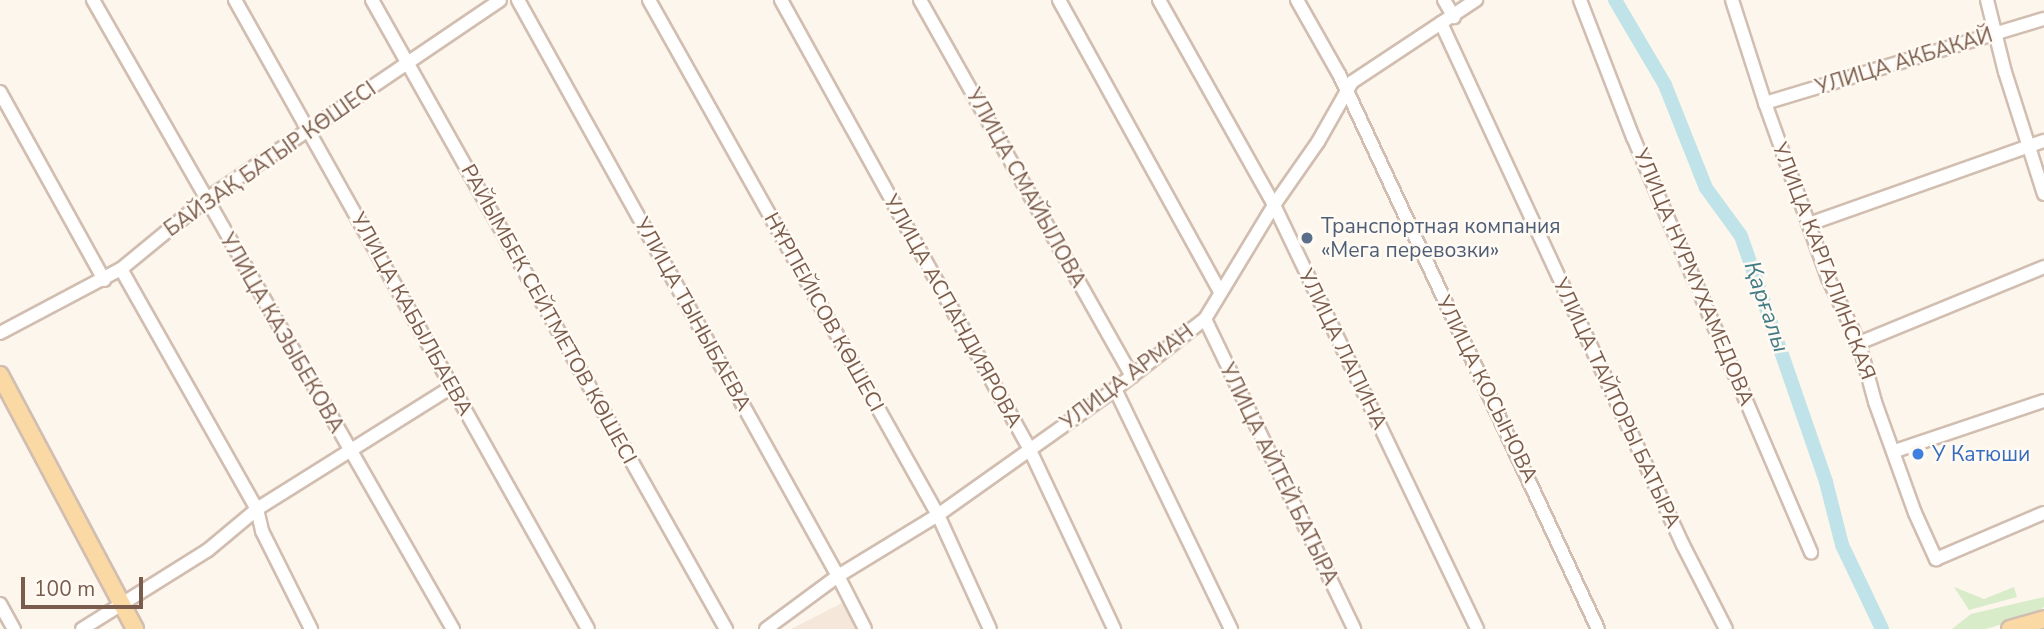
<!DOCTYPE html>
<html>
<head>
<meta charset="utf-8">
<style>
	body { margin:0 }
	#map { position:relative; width:2044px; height:629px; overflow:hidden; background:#fdf6ec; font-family:"Nunito Sans",sans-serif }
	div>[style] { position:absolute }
	.residential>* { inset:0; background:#f5e8da }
	.green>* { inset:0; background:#d8ecc9 }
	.river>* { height:14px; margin:-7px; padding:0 7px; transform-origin:7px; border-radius:7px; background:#bfe3e8 }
	.roads { filter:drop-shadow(2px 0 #d1beb0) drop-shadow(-2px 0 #d1beb0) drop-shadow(0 2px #d1beb0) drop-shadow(0 -2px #d1beb0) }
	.minor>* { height:12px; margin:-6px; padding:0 6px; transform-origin:6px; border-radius:6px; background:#fff }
	.major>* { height:16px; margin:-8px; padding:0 8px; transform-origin:8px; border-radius:8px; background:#fbd9a5 }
	.dots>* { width:19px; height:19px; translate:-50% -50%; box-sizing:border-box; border:4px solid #fffaf3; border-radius:50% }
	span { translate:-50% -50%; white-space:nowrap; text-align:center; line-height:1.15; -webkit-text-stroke:5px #fffaf3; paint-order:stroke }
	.street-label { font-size:21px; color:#7a5c4d }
	.service-label { font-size:21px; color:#4e5e75 }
	.left { translate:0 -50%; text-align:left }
	.shop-label { font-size:21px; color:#366cbe }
	.water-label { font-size:23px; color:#437c86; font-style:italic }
	.scale { position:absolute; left:21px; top:577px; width:122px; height:32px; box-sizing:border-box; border:4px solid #7a5c4d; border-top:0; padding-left:9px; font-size:21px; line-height:24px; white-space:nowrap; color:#7a5c4d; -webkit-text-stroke:5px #fffaf3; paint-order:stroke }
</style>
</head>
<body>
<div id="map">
	<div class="residential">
		<i style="clip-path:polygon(846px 601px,859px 629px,791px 629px)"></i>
	</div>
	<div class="green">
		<i style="clip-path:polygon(1954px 587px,1984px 599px,2014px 587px,2017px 597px,1969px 610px)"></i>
		<i style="clip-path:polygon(2044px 597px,2044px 607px,2032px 615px,1986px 629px,1952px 629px,1971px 614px)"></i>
	</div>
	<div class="river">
		<i style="left:1615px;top:0;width:99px;rotate:59.5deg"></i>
		<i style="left:1665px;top:85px;width:111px;rotate:68.3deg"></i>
		<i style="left:1706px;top:188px;width:59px;rotate:53.9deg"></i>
		<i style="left:1741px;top:236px;width:260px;rotate:70.9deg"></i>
		<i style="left:1826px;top:482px;width:65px;rotate:75.7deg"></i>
		<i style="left:1842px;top:545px;width:93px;rotate:64.5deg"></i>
	</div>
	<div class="roads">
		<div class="minor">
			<i style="left:93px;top:0;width:725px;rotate:60.22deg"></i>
			<i style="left:235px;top:0;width:721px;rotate:60.7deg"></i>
			<i style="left:372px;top:0;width:722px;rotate:60.63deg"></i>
			<i style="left:518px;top:0;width:659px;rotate:60.95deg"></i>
			<i style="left:838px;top:576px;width:59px;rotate:63deg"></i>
			<i style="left:649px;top:0;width:591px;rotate:60.7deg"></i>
			<i style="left:938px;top:515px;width:125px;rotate:65.5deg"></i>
			<i style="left:781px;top:0;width:512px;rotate:61.03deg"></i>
			<i style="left:1029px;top:448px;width:200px;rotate:64.8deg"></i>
			<i style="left:920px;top:0;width:432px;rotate:60.6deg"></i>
			<i style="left:1059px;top:0;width:333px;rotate:61.1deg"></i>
			<i style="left:1159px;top:0;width:235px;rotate:60.7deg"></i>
			<i style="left:1274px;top:205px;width:470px;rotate:64.4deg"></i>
			<i style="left:1297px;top:0;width:87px;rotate:60.5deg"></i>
			<i style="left:1340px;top:76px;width:610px;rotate:64.99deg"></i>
			<i style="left:1444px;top:0;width:20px;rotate:60deg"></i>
			<i style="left:1580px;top:0;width:147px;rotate:68.9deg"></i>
			<i style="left:1633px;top:137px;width:452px;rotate:66.8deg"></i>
			<i style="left:1732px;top:0;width:108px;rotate:72.2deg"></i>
			<i style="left:1765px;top:103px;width:186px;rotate:70.2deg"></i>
			<i style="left:1828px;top:278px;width:72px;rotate:64.5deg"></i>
			<i style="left:1859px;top:343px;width:61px;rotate:74.8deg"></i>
			<i style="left:1875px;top:402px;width:118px;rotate:70.2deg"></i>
			<i style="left:1915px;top:513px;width:51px;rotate:65.5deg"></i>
			<i style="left:1936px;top:559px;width:117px;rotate:-23.1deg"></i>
			<i style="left:1987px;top:0;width:74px;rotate:76deg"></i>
			<i style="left:2005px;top:72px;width:128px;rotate:72.3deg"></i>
			<i style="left:1441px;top:23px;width:575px;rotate:65.13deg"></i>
			<i style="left:1683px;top:545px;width:94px;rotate:62.9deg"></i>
			<i style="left:0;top:92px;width:215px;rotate:61deg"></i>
			<i style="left:1765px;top:103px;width:291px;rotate:-16.8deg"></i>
			<i style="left:1809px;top:224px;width:249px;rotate:-19.5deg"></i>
			<i style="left:121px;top:269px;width:276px;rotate:60.5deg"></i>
			<i style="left:257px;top:509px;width:23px;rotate:77deg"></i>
			<i style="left:262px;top:531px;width:110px;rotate:63.4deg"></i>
			<i style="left:1205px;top:319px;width:344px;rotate:64.3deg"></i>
			<i style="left:0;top:333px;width:137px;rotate:-27.9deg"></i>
			<i style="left:121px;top:269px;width:109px;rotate:-39.4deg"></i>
			<i style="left:205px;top:200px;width:356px;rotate:-34.1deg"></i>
			<i style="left:1859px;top:343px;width:200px;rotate:-22.3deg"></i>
			<i style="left:1115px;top:389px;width:267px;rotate:64.2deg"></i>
			<i style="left:1895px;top:451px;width:157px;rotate:-18.6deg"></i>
			<i style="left:0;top:604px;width:29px;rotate:61deg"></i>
			<i style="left:82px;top:629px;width:149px;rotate:-32.1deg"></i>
			<i style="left:208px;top:550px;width:64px;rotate:-39.9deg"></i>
			<i style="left:257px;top:509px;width:231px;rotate:-32.1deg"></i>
			<i style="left:766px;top:629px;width:89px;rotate:-36.4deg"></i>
			<i style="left:838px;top:576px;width:117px;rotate:-31.4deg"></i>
			<i style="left:938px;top:515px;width:217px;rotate:-35.4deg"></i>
			<i style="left:1115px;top:389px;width:114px;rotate:-37.9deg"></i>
			<i style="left:1205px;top:319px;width:133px;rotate:-58.8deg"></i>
			<i style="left:1274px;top:205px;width:77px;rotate:-55.1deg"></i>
			<i style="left:1318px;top:142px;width:69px;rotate:-60.5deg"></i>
			<i style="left:1352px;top:82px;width:149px;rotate:-33.5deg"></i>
		</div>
		<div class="major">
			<i style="left:0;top:375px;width:288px;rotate:62deg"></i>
			<i style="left:2010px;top:629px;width:35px;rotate:-16deg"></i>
		</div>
	</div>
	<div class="dots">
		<i style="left:1307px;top:238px;background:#5c6f8a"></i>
		<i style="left:1918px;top:454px;background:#3f7fe0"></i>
	</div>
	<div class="street-label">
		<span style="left:1904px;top:61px;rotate:-17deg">УЛИЦА АКБАКАЙ</span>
		<span style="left:270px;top:159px;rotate:-35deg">БАЙЗАҚ БАТЫР КӨШЕСІ</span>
		<span style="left:1026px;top:188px;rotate:61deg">УЛИЦА СМАЙЫЛОВА</span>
		<span style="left:1824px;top:261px;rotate:69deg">УЛИЦА КАРГАЛИНСКАЯ</span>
		<span style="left:1694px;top:277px;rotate:67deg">УЛИЦА НУРМУХАМЕДОВА</span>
		<span style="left:953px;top:311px;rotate:61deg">УЛИЦА АСПАНДИЯРОВА</span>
		<span style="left:824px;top:312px;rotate:61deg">НҰРПЕЙІСОВ КӨШЕСІ</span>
		<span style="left:412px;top:314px;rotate:61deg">УЛИЦА КАБЫЛБАЕВА</span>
		<span style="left:549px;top:314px;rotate:61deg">РАЙЫМБЕК СЕЙТМЕТОВ КӨШЕСІ</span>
		<span style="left:693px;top:314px;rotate:61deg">УЛИЦА ТЫНЫБАЕВА</span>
		<span style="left:282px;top:333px;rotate:60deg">УЛИЦА КАЗЫБЕКОВА</span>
		<span style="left:1343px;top:349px;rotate:64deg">УЛИЦА ЛАПИНА</span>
		<span style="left:1127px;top:377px;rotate:-37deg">УЛИЦА АРМАН</span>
		<span style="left:1487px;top:389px;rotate:64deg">УЛИЦА КОСЫНОВА</span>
		<span style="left:1617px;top:403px;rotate:65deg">УЛИЦА ТАЙТОРЫ БАТЫРА</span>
		<span style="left:1279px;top:474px;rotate:64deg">УЛИЦА АЙТЕЙ БАТЫРА</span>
	</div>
	<div class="service-label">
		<span class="left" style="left:1321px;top:238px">Транспортная компания<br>«Мега перевозки»</span>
	</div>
	<div class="shop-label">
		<span class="left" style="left:1932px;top:454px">У Катюши</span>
	</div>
	<div class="water-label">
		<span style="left:1766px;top:307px;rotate:71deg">Қарғалы</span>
	</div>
	<div class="scale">100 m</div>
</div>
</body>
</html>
